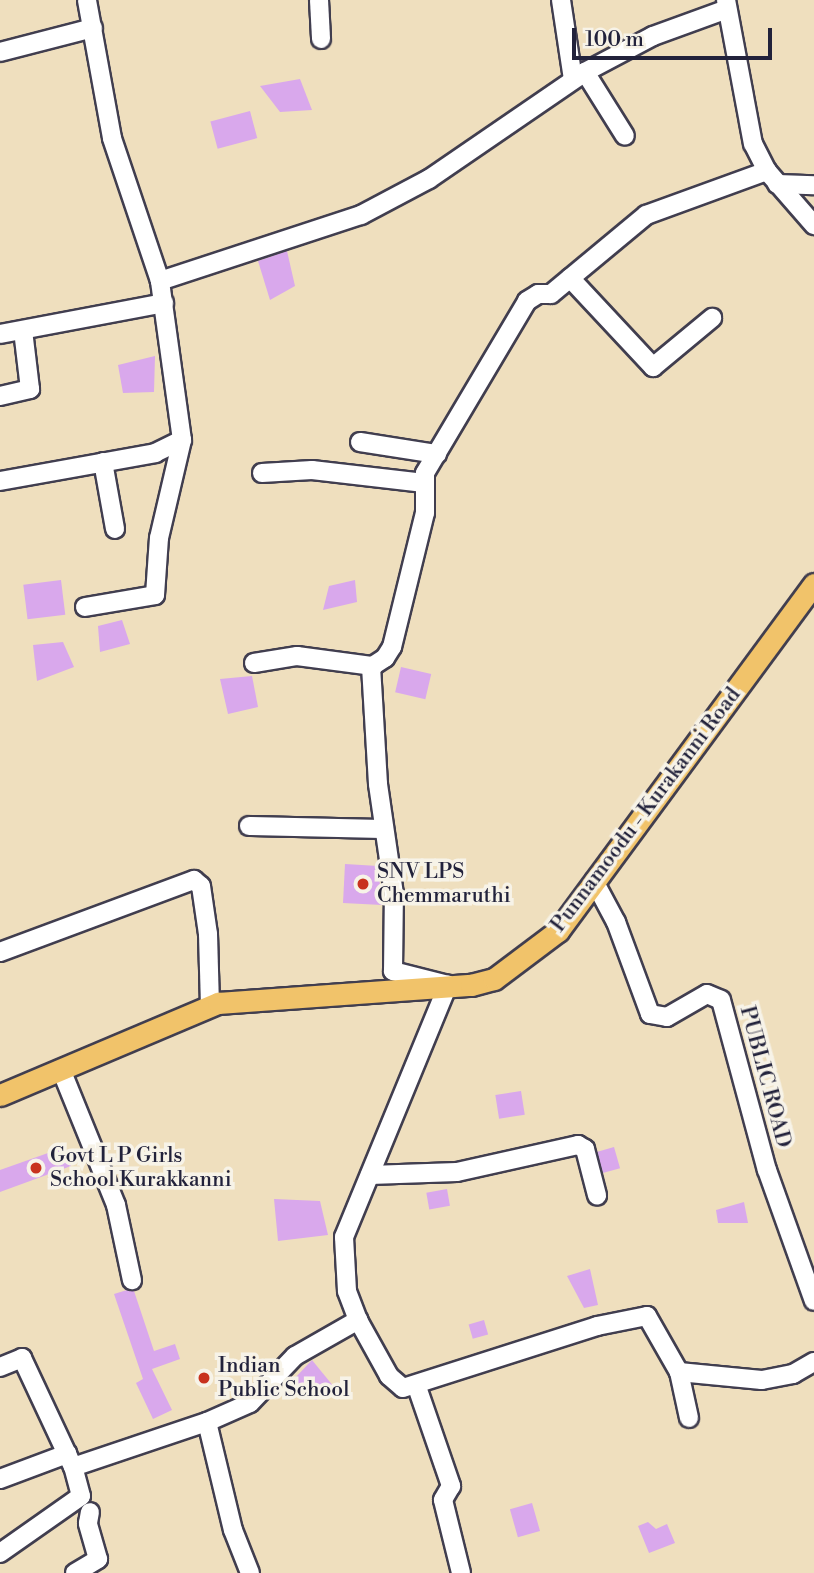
<!DOCTYPE html>
<html>
<head>
<meta charset="utf-8">
<style>
	body { margin:0 }
	#map { position:relative; width:814px; height:1573px; overflow:hidden; background:#efdfbe; font-family:"Libre Bodoni",serif }
	div>[style] { position:absolute }
	.building>* { inset:0; background:#d9a8ec; transform-origin:0 0 }
	.roads { filter:drop-shadow(2px 0 #413e4f) drop-shadow(-2px 0 #413e4f) drop-shadow(0 2px #413e4f) drop-shadow(0 -2px #413e4f) }
	.minor>* { height:18px; margin:-9px; padding:0 9px; transform-origin:9px; border-radius:9px; background:#fff }
	.major>* { height:21px; margin:-10.5px; padding:0 10.5px; transform-origin:10.5px; border-radius:10.5px; background:#f1c36a }
	.dots>* { width:19px; height:19px; translate:-50% -50%; box-sizing:border-box; border:4px solid #f7f3e8; border-radius:50% }
	span { translate:-50% -50%; white-space:nowrap; text-align:center; line-height:1.15; -webkit-text-stroke:7px #f7f3e8; paint-order:stroke }
	.street-label { font-size:21px; color:#22223b }
	.poi-label { font-size:21px; color:#22223b }
	.left { translate:0 -50%; text-align:left }
	.scale { position:absolute; left:572px; top:28px; width:200px; height:32px; box-sizing:border-box; border:4px solid #22223b; border-top:0; padding-left:9px; font-size:21px; line-height:24px; white-space:nowrap; color:#22223b; -webkit-text-stroke:5px #f7f3e8; paint-order:stroke }
</style>
</head>
<body>
<div id="map">
	<div class="building">
		<i style="clip-path:polygon(300px 79px,312px 110px,280px 112px,260px 86px)"></i>
		<i style="left:250px;top:111px;width:28px;height:41px;rotate:75deg"></i>
		<i style="clip-path:polygon(287px 251px,295px 286px,270px 300px,258px 261px)"></i>
		<i style="clip-path:polygon(155px 356px,154px 392px,123px 393px,118px 365px)"></i>
		<i style="left:61px;top:580px;width:35px;height:38px;rotate:83deg"></i>
		<i style="clip-path:polygon(355px 580px,357px 602px,323px 610px,329px 586px)"></i>
		<i style="clip-path:polygon(122px 620px,130px 644px,100px 652px,98px 626px)"></i>
		<i style="clip-path:polygon(63px 642px,74px 667px,37px 681px,33px 645px)"></i>
		<i style="left:401px;top:667px;width:31px;height:26px;rotate:13deg"></i>
		<i style="clip-path:polygon(252px 676px,258px 707px,228px 714px,220px 679px)"></i>
		<i style="clip-path:polygon(345px 864px,378px 866px,382px 905px,343px 903px)"></i>
		<i style="left:521px;top:1091px;width:24px;height:26px;rotate:81deg"></i>
		<i style="clip-path:polygon(65px 1147px,71px 1166px,0 1192px,0 1170px)"></i>
		<i style="left:614px;top:1147px;width:22px;height:18px;rotate:74deg"></i>
		<i style="left:447px;top:1189px;width:17px;height:21px;rotate:80deg"></i>
		<i style="clip-path:polygon(274px 1199px,320px 1201px,328px 1235px,278px 1241px)"></i>
		<i style="clip-path:polygon(744px 1202px,748px 1223px,718px 1223px,716px 1210px)"></i>
		<i style="clip-path:polygon(590px 1269px,598px 1305px,584px 1308px,567px 1276px)"></i>
		<i style="clip-path:polygon(127px 1290px,134px 1291px,154px 1351px,175px 1344px,180px 1359px,152px 1369px,172px 1410px,153px 1419px,136px 1383px,143px 1379px,114px 1294px)"></i>
		<i style="left:484px;top:1320px;width:15px;height:16px;rotate:74deg"></i>
		<i style="clip-path:polygon(312px 1360px,334px 1387px,316px 1400px,299px 1391px,294px 1379px)"></i>
		<i style="left:532px;top:1503px;width:29px;height:23px;rotate:74deg"></i>
		<i style="clip-path:polygon(648px 1522px,656px 1529px,667px 1524px,675px 1543px,649px 1553px,638px 1526px)"></i>
	</div>
	<div class="roads">
		<div class="minor">
			<i style="left:319px;top:0;width:39px;rotate:87deg"></i>
			<i style="left:561px;top:0;width:80px;rotate:81.4deg"></i>
			<i style="left:0;top:52px;width:96px;rotate:-14.5deg"></i>
			<i style="left:585px;top:72px;width:75px;rotate:58deg"></i>
			<i style="left:767px;top:171px;width:72px;rotate:49deg"></i>
			<i style="left:777px;top:184px;width:37px;rotate:2deg"></i>
			<i style="left:570px;top:278px;width:122px;rotate:47deg"></i>
			<i style="left:653px;top:367px;width:77px;rotate:-39.7deg"></i>
			<i style="left:160px;top:281px;width:212px;rotate:-18.2deg"></i>
			<i style="left:361px;top:215px;width:77px;rotate:-27.9deg"></i>
			<i style="left:429px;top:179px;width:189px;rotate:-34.4deg"></i>
			<i style="left:585px;top:72px;width:77px;rotate:-27.9deg"></i>
			<i style="left:653px;top:36px;width:79px;rotate:-20deg"></i>
			<i style="left:0;top:334px;width:167px;rotate:-10.7deg"></i>
			<i style="left:0;top:396px;width:31px;rotate:-13deg"></i>
			<i style="left:30px;top:389px;width:59px;rotate:-96.8deg"></i>
			<i style="left:360px;top:442px;width:78px;rotate:8.9deg"></i>
			<i style="left:103px;top:462px;width:68px;rotate:79.8deg"></i>
			<i style="left:262px;top:473px;width:50px;rotate:-3.4deg"></i>
			<i style="left:312px;top:470px;width:113px;rotate:6.6deg"></i>
			<i style="left:0;top:481px;width:158px;rotate:-10.2deg"></i>
			<i style="left:155px;top:453px;width:30px;rotate:-26deg"></i>
			<i style="left:182px;top:440px;width:161px;rotate:-97.9deg"></i>
			<i style="left:160px;top:281px;width:151px;rotate:-108.6deg"></i>
			<i style="left:112px;top:138px;width:140px;rotate:-100.3deg"></i>
			<i style="left:85px;top:607px;width:71px;rotate:-9.7deg"></i>
			<i style="left:155px;top:595px;width:57px;rotate:-86deg"></i>
			<i style="left:159px;top:538px;width:101px;rotate:-76.8deg"></i>
			<i style="left:254px;top:663px;width:44px;rotate:-9.2deg"></i>
			<i style="left:297px;top:656px;width:77px;rotate:7.5deg"></i>
			<i style="left:249px;top:826px;width:135px;rotate:1.3deg"></i>
			<i style="left:594px;top:881px;width:47px;rotate:61.8deg"></i>
			<i style="left:616px;top:922px;width:98px;rotate:69.7deg"></i>
			<i style="left:650px;top:1014px;width:17px;rotate:10deg"></i>
			<i style="left:667px;top:1017px;width:46px;rotate:-29.9deg"></i>
			<i style="left:707px;top:994px;width:15px;rotate:23deg"></i>
			<i style="left:721px;top:1000px;width:176px;rotate:74.9deg"></i>
			<i style="left:767px;top:1170px;width:139px;rotate:70.3deg"></i>
			<i style="left:0;top:952px;width:207px;rotate:-20.4deg"></i>
			<i style="left:194px;top:880px;width:9px;rotate:41deg"></i>
			<i style="left:201px;top:886px;width:49px;rotate:81.7deg"></i>
			<i style="left:208px;top:934px;width:73px;rotate:88.4deg"></i>
			<i style="left:62px;top:1072px;width:144px;rotate:67.9deg"></i>
			<i style="left:116px;top:1205px;width:77px;rotate:78deg"></i>
			<i style="left:370px;top:1175px;width:87px;rotate:-2deg"></i>
			<i style="left:457px;top:1172px;width:124px;rotate:-12.6deg"></i>
			<i style="left:578px;top:1145px;width:8px;rotate:30deg"></i>
			<i style="left:585px;top:1149px;width:48px;rotate:75.4deg"></i>
			<i style="left:358px;top:1320px;width:64px;rotate:61deg"></i>
			<i style="left:389px;top:1376px;width:18px;rotate:41deg"></i>
			<i style="left:403px;top:1388px;width:204px;rotate:-17.7deg"></i>
			<i style="left:597px;top:1326px;width:51px;rotate:-11.3deg"></i>
			<i style="left:647px;top:1316px;width:64px;rotate:60.3deg"></i>
			<i style="left:679px;top:1372px;width:83px;rotate:5.5deg"></i>
			<i style="left:762px;top:1380px;width:32px;rotate:-11deg"></i>
			<i style="left:793px;top:1374px;width:24px;rotate:-30deg"></i>
			<i style="left:0;top:1367px;width:24px;rotate:-22deg"></i>
			<i style="left:22px;top:1358px;width:120px;rotate:64.9deg"></i>
			<i style="left:73px;top:1467px;width:141px;rotate:-18.6deg"></i>
			<i style="left:207px;top:1422px;width:47px;rotate:-23.8deg"></i>
			<i style="left:250px;top:1403px;width:65px;rotate:-46.2deg"></i>
			<i style="left:295px;top:1356px;width:73px;rotate:-29.7deg"></i>
			<i style="left:358px;top:1320px;width:31px;rotate:-111deg"></i>
			<i style="left:347px;top:1291px;width:54px;rotate:-93.2deg"></i>
			<i style="left:344px;top:1237px;width:273px;rotate:-67.6deg"></i>
			<i style="left:448px;top:985px;width:57px;rotate:-165.7deg"></i>
			<i style="left:393px;top:971px;width:77px;rotate:-89.3deg"></i>
			<i style="left:394px;top:894px;width:111px;rotate:-98.3deg"></i>
			<i style="left:378px;top:784px;width:117px;rotate:-93.4deg"></i>
			<i style="left:371px;top:667px;width:17px;rotate:-33deg"></i>
			<i style="left:385px;top:658px;width:13px;rotate:-58deg"></i>
			<i style="left:392px;top:647px;width:138px;rotate:-76.2deg"></i>
			<i style="left:425px;top:513px;width:40px;rotate:-90deg"></i>
			<i style="left:425px;top:473px;width:200px;rotate:-59.3deg"></i>
			<i style="left:527px;top:301px;width:13px;rotate:-32deg"></i>
			<i style="left:538px;top:294px;width:13px"></i>
			<i style="left:551px;top:294px;width:124px;rotate:-39.7deg"></i>
			<i style="left:646px;top:215px;width:129px;rotate:-20deg"></i>
			<i style="left:767px;top:171px;width:30px;rotate:-117deg"></i>
			<i style="left:753px;top:144px;width:147px;rotate:-100.6deg"></i>
			<i style="left:679px;top:1372px;width:47px;rotate:77.7deg"></i>
			<i style="left:417px;top:1387px;width:105px;rotate:71deg"></i>
			<i style="left:451px;top:1486px;width:16px;rotate:120deg"></i>
			<i style="left:443px;top:1500px;width:75px;rotate:76.1deg"></i>
			<i style="left:207px;top:1422px;width:111px;rotate:76.5deg"></i>
			<i style="left:233px;top:1530px;width:46px;rotate:68.4deg"></i>
			<i style="left:0;top:1479px;width:72px;rotate:-20.5deg"></i>
			<i style="left:0;top:1553px;width:99px;rotate:-35.1deg"></i>
			<i style="left:81px;top:1496px;width:30px;rotate:-105deg"></i>
			<i style="left:75px;top:1573px;width:27px;rotate:-31deg"></i>
			<i style="left:98px;top:1559px;width:37px;rotate:-106deg"></i>
			<i style="left:88px;top:1523px;width:11px;rotate:-80deg"></i>
		</div>
		<div class="major">
			<i style="left:0;top:1095px;width:237px;rotate:-22.9deg"></i>
			<i style="left:218px;top:1003px;width:254px;rotate:-4.1deg"></i>
			<i style="left:471px;top:985px;width:24px;rotate:-15deg"></i>
			<i style="left:494px;top:979px;width:80px;rotate:-36.9deg"></i>
			<i style="left:558px;top:931px;width:431px;rotate:-53.6deg"></i>
		</div>
	</div>
	<div class="dots">
		<i style="left:363px;top:884px;background:#c8321e"></i>
		<i style="left:36px;top:1168px;background:#c8321e"></i>
		<i style="left:204px;top:1378px;background:#c8321e"></i>
	</div>
	<div class="street-label">
		<span style="left:646px;top:810px;rotate:-53deg">Punnamoodu - Kurakanni Road</span>
		<span style="left:765px;top:1077px;rotate:75deg">PUBLIC ROAD</span>
	</div>
	<div class="poi-label">
		<span class="left" style="left:377px;top:884px">SNV LPS<br>Chemmaruthi</span>
		<span class="left" style="left:50px;top:1168px">Govt L P Girls<br>School Kurakkanni</span>
		<span class="left" style="left:218px;top:1378px">Indian<br>Public School</span>
	</div>
	<div class="scale">100 m</div>
</div>
</body>
</html>
